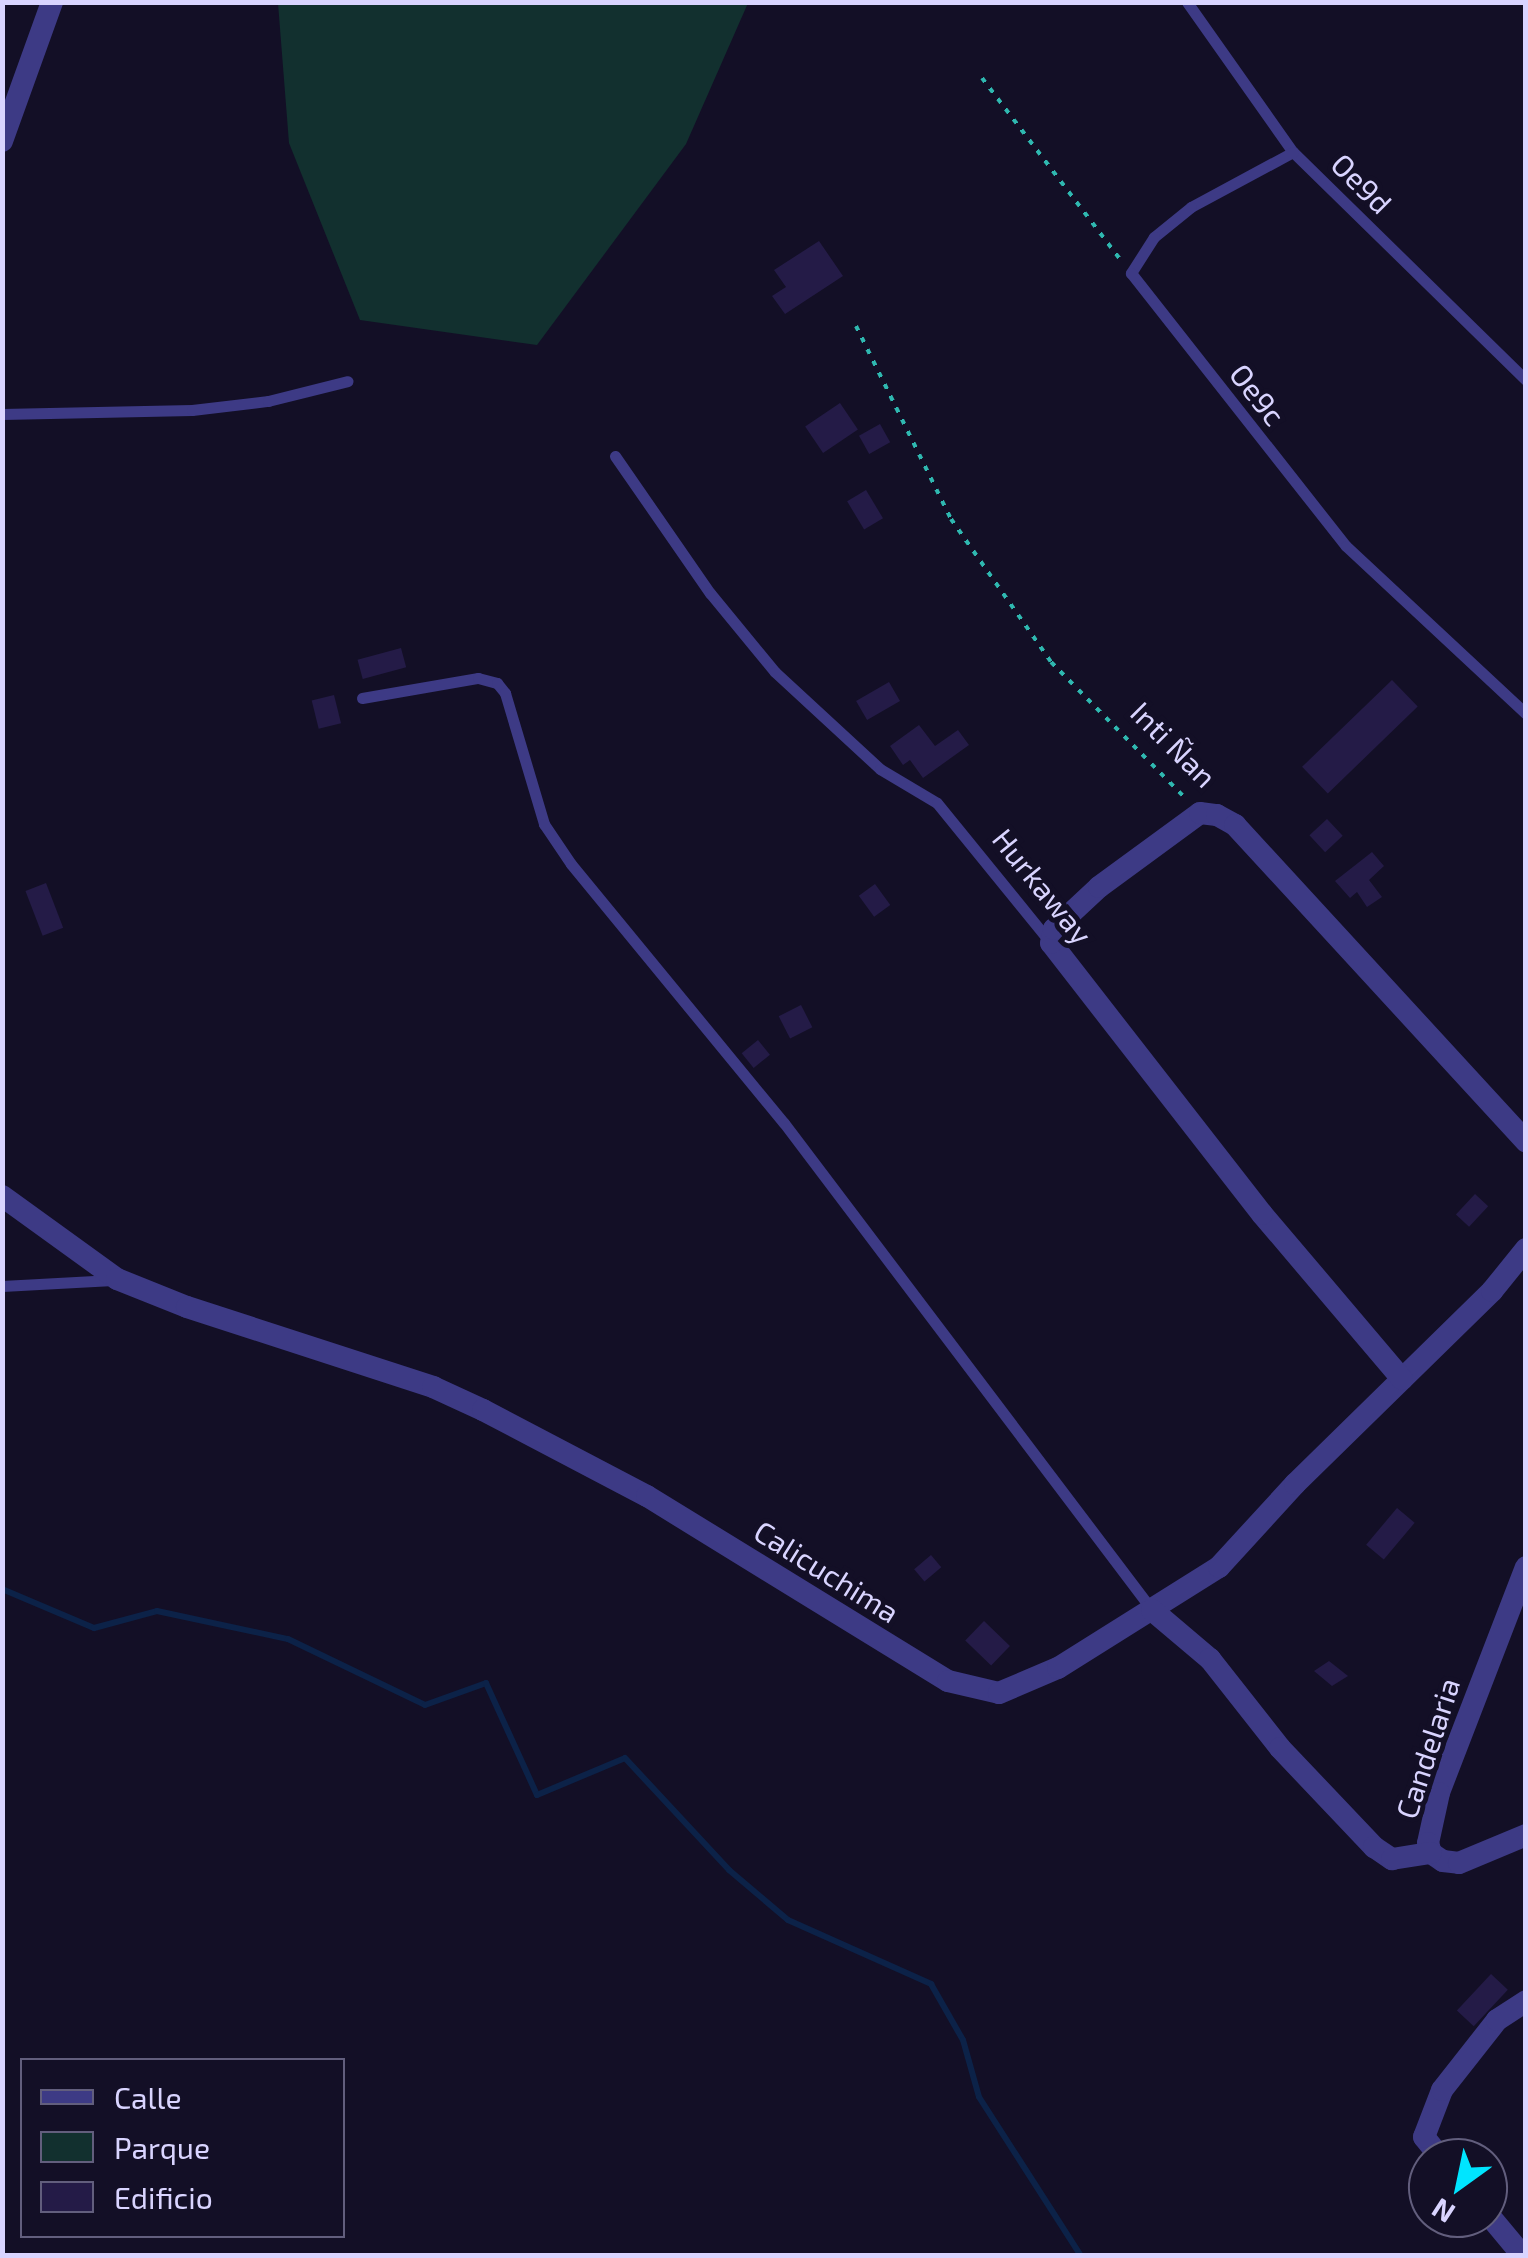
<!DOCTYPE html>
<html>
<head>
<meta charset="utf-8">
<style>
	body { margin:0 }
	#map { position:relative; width:1528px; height:2258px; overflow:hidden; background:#130f26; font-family:"Exo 2",sans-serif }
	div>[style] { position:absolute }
	.green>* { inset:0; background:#12302f }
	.stream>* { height:6px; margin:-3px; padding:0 3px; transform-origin:3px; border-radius:3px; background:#0c2248 }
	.building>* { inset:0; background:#241b47; transform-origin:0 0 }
	.path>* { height:4px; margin-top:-2px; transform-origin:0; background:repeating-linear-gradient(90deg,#2fb8b0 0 5px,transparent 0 13px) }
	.service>* { height:11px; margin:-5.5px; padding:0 5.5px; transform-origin:5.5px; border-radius:5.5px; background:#3d3a85 }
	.minor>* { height:22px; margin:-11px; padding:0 11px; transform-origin:11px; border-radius:11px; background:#3d3a85 }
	span { translate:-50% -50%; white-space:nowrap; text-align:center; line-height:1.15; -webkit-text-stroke:10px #130f26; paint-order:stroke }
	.street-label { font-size:30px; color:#d9d4ff }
	.frame { position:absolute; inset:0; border:5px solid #d9d4ff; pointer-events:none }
	.legend { position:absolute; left:20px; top:2058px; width:325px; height:180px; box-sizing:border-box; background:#130f26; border:2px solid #625e7d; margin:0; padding:12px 18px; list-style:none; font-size:30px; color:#d9d4ff }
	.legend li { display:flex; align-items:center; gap:20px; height:50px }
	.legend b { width:50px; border:2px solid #625e7d }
	.north { position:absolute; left:1408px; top:2138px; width:100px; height:100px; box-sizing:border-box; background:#130f26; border:2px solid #625e7d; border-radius:50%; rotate:213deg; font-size:28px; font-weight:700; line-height:40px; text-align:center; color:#d9d4ff }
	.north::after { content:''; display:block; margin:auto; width:35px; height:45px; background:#00e5ff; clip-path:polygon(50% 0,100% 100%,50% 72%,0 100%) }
</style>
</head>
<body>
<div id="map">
	<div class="green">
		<i style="clip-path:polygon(278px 3px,278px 2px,748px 3px,686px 144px,537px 345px,360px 320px,289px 143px)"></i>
	</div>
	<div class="stream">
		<i style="left:2px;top:1589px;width:100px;rotate:23deg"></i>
		<i style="left:94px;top:1628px;width:65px;rotate:-15.1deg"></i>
		<i style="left:157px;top:1611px;width:134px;rotate:12.1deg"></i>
		<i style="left:288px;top:1639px;width:152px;rotate:25.7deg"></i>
		<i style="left:425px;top:1705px;width:65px;rotate:-19.8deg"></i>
		<i style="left:486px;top:1683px;width:123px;rotate:65.5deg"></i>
		<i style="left:537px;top:1795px;width:95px;rotate:-22.8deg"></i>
		<i style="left:625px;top:1758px;width:153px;rotate:47.1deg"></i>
		<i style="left:729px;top:1870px;width:77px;rotate:40.3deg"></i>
		<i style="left:788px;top:1920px;width:157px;rotate:24.1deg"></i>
		<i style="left:931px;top:1984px;width:64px;rotate:60.3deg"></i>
		<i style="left:963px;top:2040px;width:59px;rotate:74.3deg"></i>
		<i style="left:979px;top:2097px;width:189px;rotate:57.3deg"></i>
	</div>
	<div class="building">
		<i style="clip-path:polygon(819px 241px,843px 276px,785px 314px,772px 296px,786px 287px,774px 270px)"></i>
		<i style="left:840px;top:403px;width:32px;height:42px;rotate:56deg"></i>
		<i style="left:880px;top:424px;width:21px;height:24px;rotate:61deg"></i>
		<i style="left:866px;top:490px;width:33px;height:22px;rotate:59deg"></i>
		<i style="left:401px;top:648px;width:20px;height:45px;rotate:75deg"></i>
		<i style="left:1392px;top:680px;width:37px;height:125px;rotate:46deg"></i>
		<i style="left:889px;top:682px;width:22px;height:38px;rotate:60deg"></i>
		<i style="left:334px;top:695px;width:29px;height:23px;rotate:76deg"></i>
		<i style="clip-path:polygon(919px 725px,935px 746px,958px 730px,969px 745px,923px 778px,910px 760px,903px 765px,890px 746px)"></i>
		<i style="left:1327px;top:819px;width:23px;height:24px;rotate:47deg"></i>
		<i style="clip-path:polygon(1372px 852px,1384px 866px,1369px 880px,1382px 897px,1367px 907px,1357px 892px,1350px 898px,1335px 881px)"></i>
		<i style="left:46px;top:883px;width:48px;height:22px;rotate:69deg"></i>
		<i style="left:875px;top:884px;width:26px;height:20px;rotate:54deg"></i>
		<i style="left:801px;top:1005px;width:25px;height:25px;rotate:63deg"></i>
		<i style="left:758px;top:1040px;width:19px;height:21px;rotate:51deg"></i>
		<i style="left:1475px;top:1194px;width:18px;height:28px;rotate:43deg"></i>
		<i style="left:1397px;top:1508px;width:23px;height:48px;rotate:40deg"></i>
		<i style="left:931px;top:1555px;width:16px;height:22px;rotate:50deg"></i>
		<i style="left:984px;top:1621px;width:36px;height:27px;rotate:44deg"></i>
		<i style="clip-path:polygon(1329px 1661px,1348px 1676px,1332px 1686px,1314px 1671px)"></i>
		<i style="left:1491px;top:1974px;width:23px;height:50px;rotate:43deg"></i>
	</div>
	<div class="path">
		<i style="left:982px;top:78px;width:231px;rotate:52.7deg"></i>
		<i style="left:856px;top:326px;width:215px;rotate:63.8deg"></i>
		<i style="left:951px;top:519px;width:174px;rotate:55deg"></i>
		<i style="left:1051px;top:662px;width:192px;rotate:45.4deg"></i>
	</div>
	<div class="service">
		<i style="left:1187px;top:2px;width:184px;rotate:54.8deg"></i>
		<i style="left:1293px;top:152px;width:326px;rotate:44.4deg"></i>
		<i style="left:1293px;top:152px;width:116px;rotate:151.7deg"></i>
		<i style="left:1191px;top:207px;width:48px;rotate:141deg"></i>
		<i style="left:1154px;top:237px;width:43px;rotate:122.6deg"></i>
		<i style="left:1131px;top:273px;width:347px;rotate:51.8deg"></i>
		<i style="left:1346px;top:546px;width:246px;rotate:43deg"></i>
		<i style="left:2px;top:414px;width:190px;rotate:-1.2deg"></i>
		<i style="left:192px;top:410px;width:77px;rotate:-6.8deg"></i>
		<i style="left:268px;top:401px;width:82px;rotate:-14deg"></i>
		<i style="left:615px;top:456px;width:167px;rotate:55.3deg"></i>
		<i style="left:710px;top:593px;width:102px;rotate:50.6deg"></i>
		<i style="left:775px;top:672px;width:143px;rotate:42.7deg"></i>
		<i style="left:880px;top:769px;width:66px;rotate:30.8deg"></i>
		<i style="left:937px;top:803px;width:178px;rotate:50.9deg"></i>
		<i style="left:362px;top:698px;width:118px;rotate:-9.8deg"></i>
		<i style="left:478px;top:678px;width:20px;rotate:15deg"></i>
		<i style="left:497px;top:683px;width:13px;rotate:51deg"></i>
		<i style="left:505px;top:693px;width:137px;rotate:73.4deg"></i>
		<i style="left:544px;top:824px;width:48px;rotate:56deg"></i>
		<i style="left:571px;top:864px;width:335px;rotate:50.6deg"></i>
		<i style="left:784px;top:1123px;width:610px;rotate:52.92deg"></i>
		<i style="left:2px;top:1286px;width:111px;rotate:-3.1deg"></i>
	</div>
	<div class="minor">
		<i style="left:2px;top:141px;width:148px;rotate:-70.2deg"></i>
		<i style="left:2px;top:1196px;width:142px;rotate:35.8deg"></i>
		<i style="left:117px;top:1279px;width:75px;rotate:21.8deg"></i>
		<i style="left:187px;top:1307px;width:259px;rotate:18deg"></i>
		<i style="left:433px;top:1387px;width:55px;rotate:24.7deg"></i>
		<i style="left:483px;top:1410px;width:185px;rotate:27.7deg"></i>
		<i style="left:647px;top:1496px;width:353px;rotate:31.6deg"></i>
		<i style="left:948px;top:1681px;width:52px;rotate:13.2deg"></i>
		<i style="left:999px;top:1693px;width:64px;rotate:-23deg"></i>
		<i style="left:1058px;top:1668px;width:190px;rotate:-32.1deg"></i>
		<i style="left:1219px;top:1567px;width:113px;rotate:-47.5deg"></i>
		<i style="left:1295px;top:1484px;width:276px;rotate:-44.4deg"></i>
		<i style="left:1492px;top:1291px;width:54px;rotate:-51deg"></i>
		<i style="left:1402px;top:1379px;width:216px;rotate:-130.3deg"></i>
		<i style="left:1262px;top:1214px;width:343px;rotate:-127.9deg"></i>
		<i style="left:1051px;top:943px;width:14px;rotate:-78deg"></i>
		<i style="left:1054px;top:929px;width:62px;rotate:-43deg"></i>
		<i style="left:1099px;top:887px;width:125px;rotate:-36.2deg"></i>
		<i style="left:1200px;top:813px;width:17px;rotate:7deg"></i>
		<i style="left:1217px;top:815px;width:21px;rotate:29deg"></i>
		<i style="left:1235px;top:825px;width:430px;rotate:47.4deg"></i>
		<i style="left:1526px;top:1567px;width:242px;rotate:111.1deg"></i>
		<i style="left:1439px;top:1793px;width:51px;rotate:102.4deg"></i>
		<i style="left:1428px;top:1843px;width:10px;rotate:73deg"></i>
		<i style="left:1431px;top:1853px;width:14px;rotate:34deg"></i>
		<i style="left:1443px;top:1861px;width:16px;rotate:7deg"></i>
		<i style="left:1459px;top:1863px;width:73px;rotate:-22.7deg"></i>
		<i style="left:1152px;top:1610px;width:76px;rotate:40.2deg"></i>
		<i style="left:1210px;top:1659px;width:113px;rotate:51.8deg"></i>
		<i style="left:1280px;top:1748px;width:137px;rotate:46.5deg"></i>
		<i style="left:1374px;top:1847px;width:22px;rotate:34deg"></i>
		<i style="left:1392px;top:1859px;width:39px;rotate:-9deg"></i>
		<i style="left:1441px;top:2158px;width:27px;rotate:-129deg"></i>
		<i style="left:1424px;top:2137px;width:50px;rotate:-69deg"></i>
		<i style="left:1442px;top:2090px;width:89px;rotate:-51.8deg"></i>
		<i style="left:1497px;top:2020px;width:35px;rotate:-33deg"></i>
		<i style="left:1488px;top:2214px;width:55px;rotate:50.2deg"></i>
	</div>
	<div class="street-label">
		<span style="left:1362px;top:183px;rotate:45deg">Oe9d</span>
		<span style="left:1258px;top:394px;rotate:52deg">Oe9c</span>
		<span style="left:1174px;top:744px;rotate:45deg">Inti Ñan</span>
		<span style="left:1043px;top:886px;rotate:51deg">Hurkaway</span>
		<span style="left:827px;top:1571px;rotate:32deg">Calicuchima</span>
		<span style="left:1427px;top:1748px;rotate:-72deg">Candelaria</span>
	</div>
	<div class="frame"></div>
	<ul class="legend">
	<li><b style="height:12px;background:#3d3a85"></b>Calle</li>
	<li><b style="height:28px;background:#12302f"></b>Parque</li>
	<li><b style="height:28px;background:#241b47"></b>Edificio</li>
	</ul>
	<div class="north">N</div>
</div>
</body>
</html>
